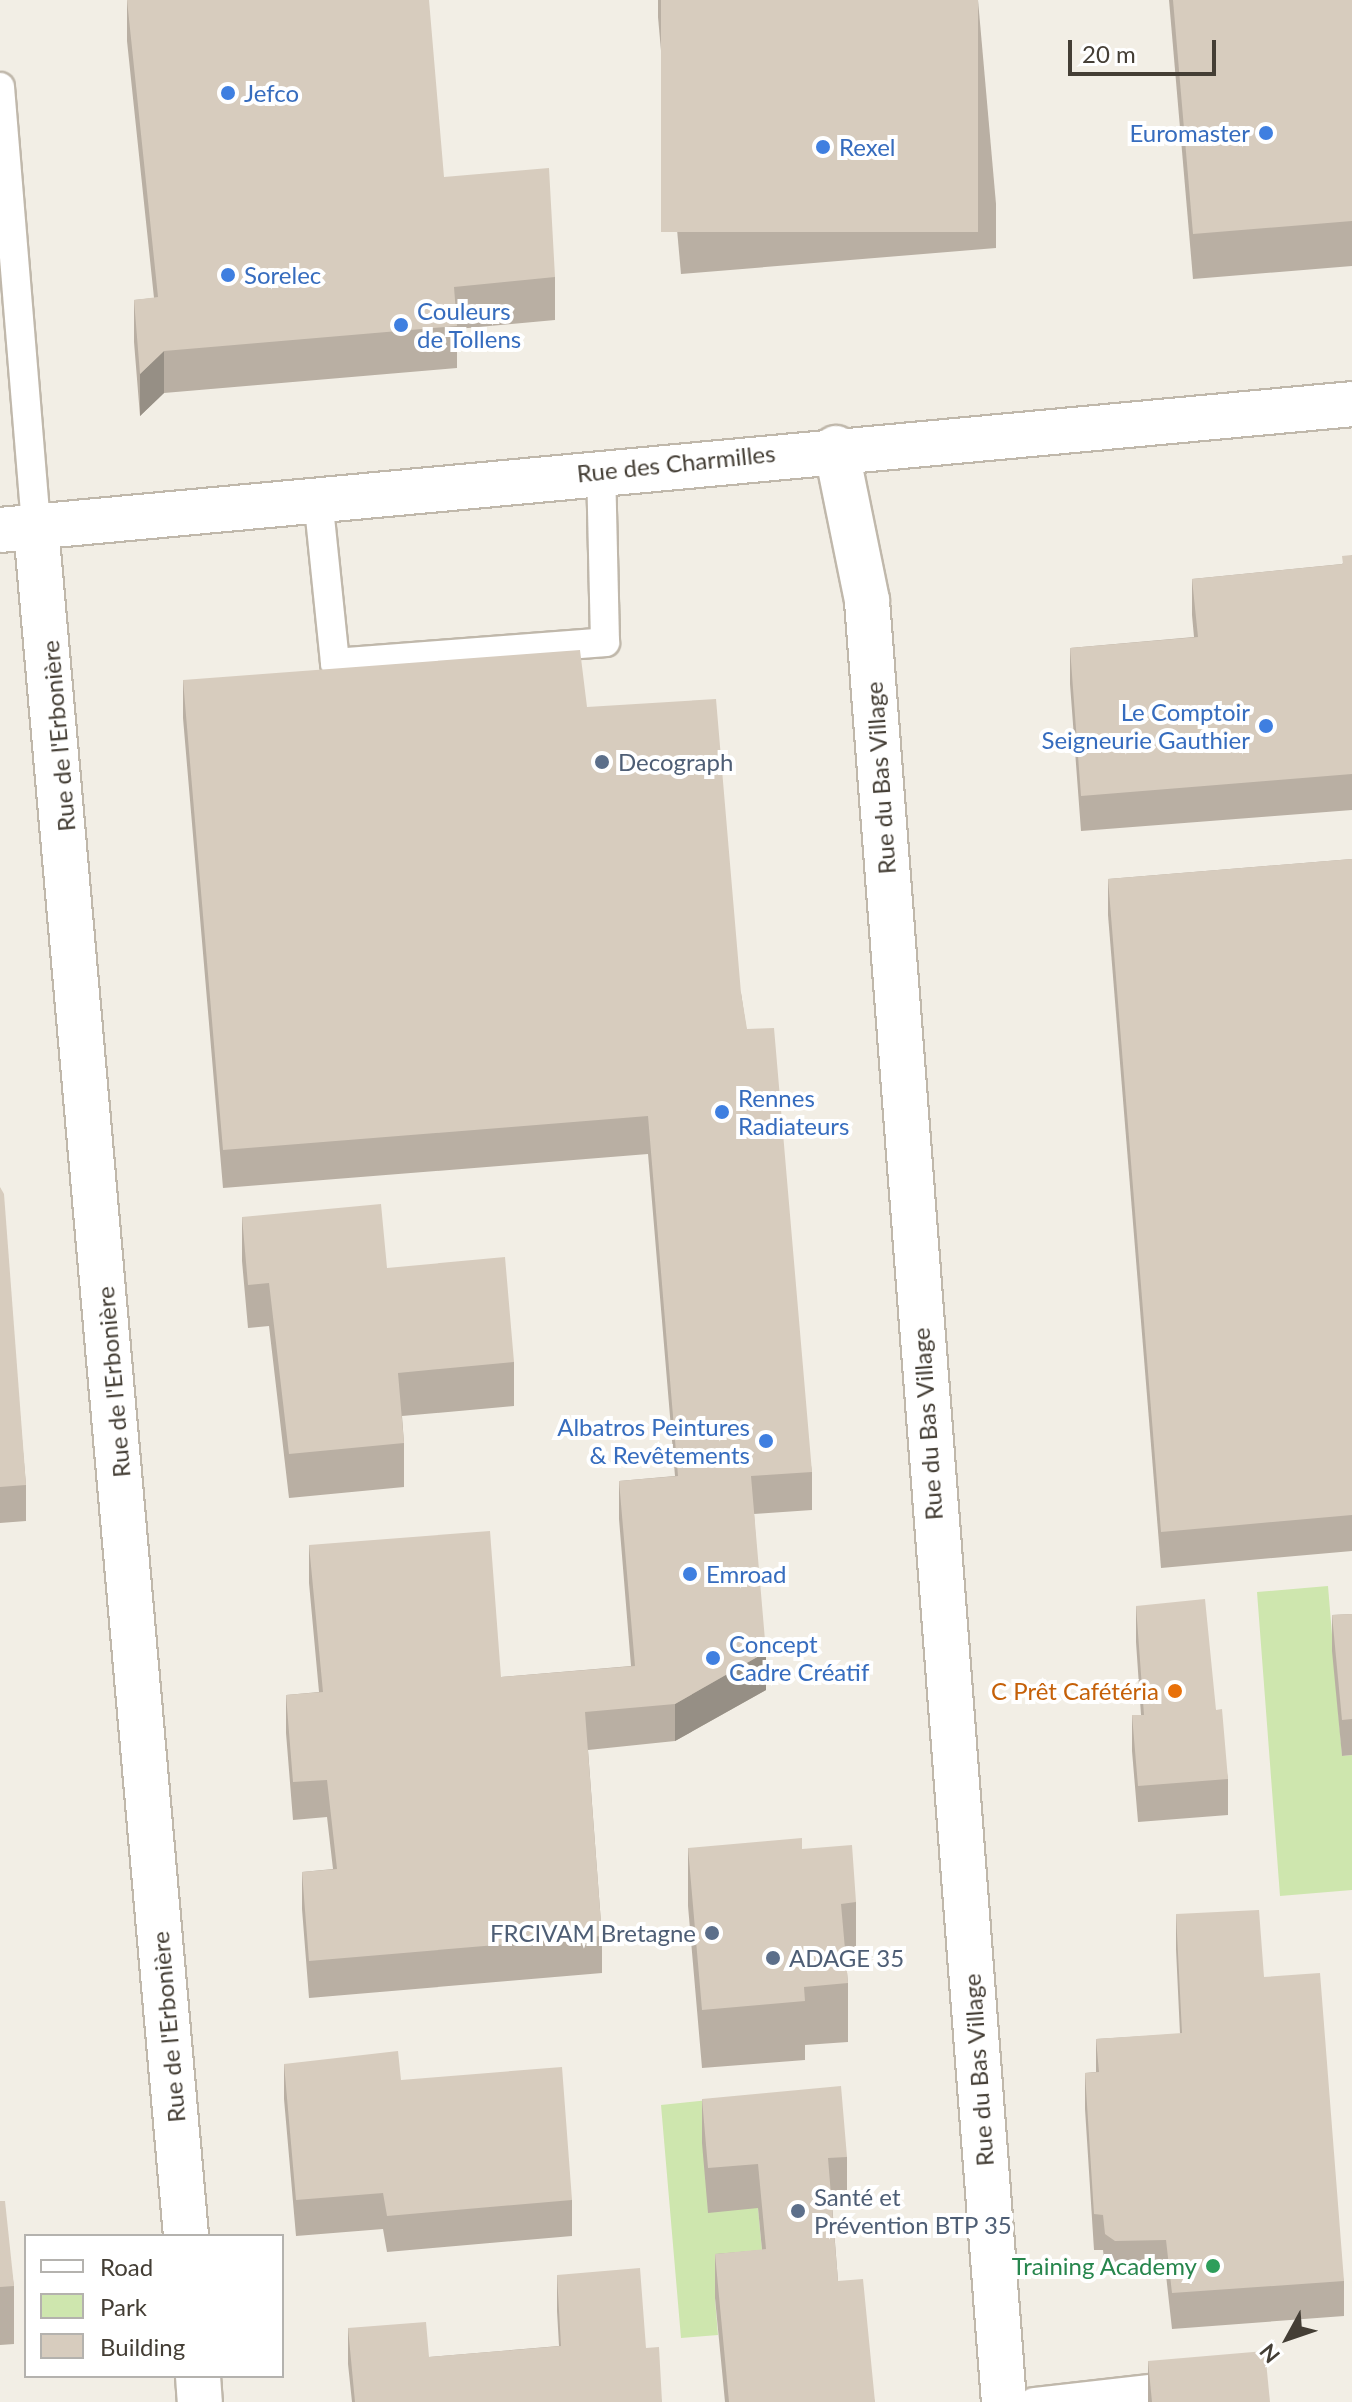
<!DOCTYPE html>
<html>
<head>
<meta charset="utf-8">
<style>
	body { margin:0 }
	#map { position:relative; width:1352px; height:2402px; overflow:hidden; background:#f2eee5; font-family:Lato,sans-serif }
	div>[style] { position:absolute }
	.green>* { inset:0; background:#cee6ae }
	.roads { filter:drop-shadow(2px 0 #c0b8ab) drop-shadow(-2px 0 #c0b8ab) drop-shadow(0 2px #c0b8ab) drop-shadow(0 -2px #c0b8ab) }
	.service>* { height:28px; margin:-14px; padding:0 14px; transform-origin:14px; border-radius:14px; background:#fff }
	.minor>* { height:44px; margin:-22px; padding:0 22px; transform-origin:22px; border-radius:22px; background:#fff }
	.tertiary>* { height:44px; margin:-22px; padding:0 22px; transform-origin:22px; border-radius:22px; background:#fff }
	.wall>* { inset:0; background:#b9afa3 }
	.shaded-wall>* { inset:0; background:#968f85 }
	.building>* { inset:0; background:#d7ccbe; transform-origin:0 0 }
	.dots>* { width:22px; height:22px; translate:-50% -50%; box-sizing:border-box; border:4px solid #fff; border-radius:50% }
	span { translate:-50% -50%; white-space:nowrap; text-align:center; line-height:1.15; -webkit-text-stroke:8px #fff; paint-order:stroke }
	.shop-label { font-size:24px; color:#366cbe }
	.left { translate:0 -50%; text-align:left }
	.right { translate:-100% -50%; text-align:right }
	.street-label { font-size:24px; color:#443e35 }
	.service-label { font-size:24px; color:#4e5e75 }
	.food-label { font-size:24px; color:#c56008 }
	.leisure-label { font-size:24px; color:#27864d }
	.legend { position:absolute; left:24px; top:2234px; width:260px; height:144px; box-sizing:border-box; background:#fff; border:2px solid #b4b2ae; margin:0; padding:10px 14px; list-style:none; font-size:24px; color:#443e35 }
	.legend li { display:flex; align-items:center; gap:16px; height:40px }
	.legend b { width:40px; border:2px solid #b4b2ae }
	.north { position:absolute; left:1248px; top:2298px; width:80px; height:80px; -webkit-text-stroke:6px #fff; paint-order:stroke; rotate:230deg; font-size:22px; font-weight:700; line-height:32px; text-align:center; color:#443e35 }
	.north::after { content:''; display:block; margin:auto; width:28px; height:36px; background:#443e35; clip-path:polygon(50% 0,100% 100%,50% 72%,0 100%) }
	.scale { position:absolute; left:1068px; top:40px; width:148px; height:36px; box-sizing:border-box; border:4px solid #443e35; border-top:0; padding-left:10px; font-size:24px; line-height:28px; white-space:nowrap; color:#443e35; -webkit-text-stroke:6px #fff; paint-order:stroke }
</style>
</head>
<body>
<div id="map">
	<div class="green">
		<i style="clip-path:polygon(1328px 1586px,1342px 1756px,1352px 1755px,1352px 1890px,1280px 1896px,1257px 1592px)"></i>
		<i style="clip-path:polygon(787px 2092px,758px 2208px,766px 2294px,715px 2299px,718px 2335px,681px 2338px,661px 2105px)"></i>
	</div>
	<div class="roads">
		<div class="service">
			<i style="left:0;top:87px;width:442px;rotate:85.3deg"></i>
			<i style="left:318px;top:498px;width:166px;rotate:84.1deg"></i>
			<i style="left:335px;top:663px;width:271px;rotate:-4.4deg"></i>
			<i style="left:605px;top:642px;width:171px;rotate:-91.3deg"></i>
			<i style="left:1034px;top:2402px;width:151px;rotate:-6.5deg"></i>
		</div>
		<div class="minor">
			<i style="left:836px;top:448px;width:156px;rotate:78.5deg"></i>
			<i style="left:867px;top:601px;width:1806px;rotate:85.65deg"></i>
			<i style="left:36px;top:528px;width:1715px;rotate:84.98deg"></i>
			<i style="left:198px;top:2376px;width:26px;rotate:86deg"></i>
		</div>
		<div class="tertiary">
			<i style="left:0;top:530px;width:1358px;rotate:-5.32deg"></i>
		</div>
	</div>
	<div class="wall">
		<i style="clip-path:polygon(127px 0,444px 177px,555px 277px,555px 320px,457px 329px,457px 368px,164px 393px,140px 416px,134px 342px,134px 300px,154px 298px,127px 41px)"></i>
		<i style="clip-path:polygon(658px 0,978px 0,996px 204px,996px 248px,681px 274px,658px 17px)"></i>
		<i style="clip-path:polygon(1169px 0,1352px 0,1352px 266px,1193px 279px)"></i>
		<i style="clip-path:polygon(1352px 555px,1352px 810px,1081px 831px,1070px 684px,1070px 648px,1194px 637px,1192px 615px,1192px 579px,1342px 564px)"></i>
		<i style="clip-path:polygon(183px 680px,587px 707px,741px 993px,812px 1472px,812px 1510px,754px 1514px,766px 1690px,675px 1741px,588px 1750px,602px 1936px,602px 1973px,309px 1998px,302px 1909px,302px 1872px,333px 1869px,327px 1817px,293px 1820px,286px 1733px,286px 1695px,319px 1692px,309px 1583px,309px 1545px,501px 1677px,631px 1666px,619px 1519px,619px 1481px,675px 1476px,648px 1154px,223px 1188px,183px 718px)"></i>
		<i style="clip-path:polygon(1352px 859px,1352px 1551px,1161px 1568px,1108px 915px,1108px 879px)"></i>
		<i style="clip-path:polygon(0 1187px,26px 1485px,26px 1521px,0 1523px)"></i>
		<i style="clip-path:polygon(242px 1217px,387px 1268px,514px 1362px,514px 1406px,402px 1416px,404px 1443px,404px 1487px,289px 1498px,269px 1326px,248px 1328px,242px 1261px)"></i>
		<i style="clip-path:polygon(1136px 1606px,1216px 1710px,1228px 1779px,1228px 1815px,1138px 1822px,1132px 1751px,1132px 1715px,1141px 1715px,1136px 1642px)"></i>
		<i style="clip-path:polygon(1352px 1614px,1352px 1755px,1342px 1756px,1332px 1651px,1332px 1615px)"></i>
		<i style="clip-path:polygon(688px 1848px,802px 1849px,856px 1902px,856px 1960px,846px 1961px,848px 1983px,848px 2042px,805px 2045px,805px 2060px,702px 2068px,688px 1906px)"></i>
		<i style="clip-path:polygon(1176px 1914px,1264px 1977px,1344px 2281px,1344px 2316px,1172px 2329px,1166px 2275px,1115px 2277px,1105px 2269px,1103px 2250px,1094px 2250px,1085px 2109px,1085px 2073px,1096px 2072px,1096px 2039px,1180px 2034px,1176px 1949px)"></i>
		<i style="clip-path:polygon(284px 2064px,572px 2200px,572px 2236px,387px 2252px,383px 2229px,296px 2236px,284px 2099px)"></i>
		<i style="clip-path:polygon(702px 2099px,847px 2157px,847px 2201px,832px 2203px,838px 2281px,875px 2402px,725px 2402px,715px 2298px,715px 2254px,762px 2250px,758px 2208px,708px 2213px,702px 2143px)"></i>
		<i style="clip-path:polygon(0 2201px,14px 2286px,14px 2344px,0 2345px)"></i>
		<i style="clip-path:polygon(557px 2275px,646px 2348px,662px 2402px,352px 2402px,348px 2364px,348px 2328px,429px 2357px,559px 2346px,557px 2311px)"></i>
		<i style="clip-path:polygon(1148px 2361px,1270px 2402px,1148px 2402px)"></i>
	</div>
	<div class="shaded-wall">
		<i style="clip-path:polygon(164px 351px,164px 393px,140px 416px,140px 374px)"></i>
		<i style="clip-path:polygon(766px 1652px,766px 1690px,675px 1741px,675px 1704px)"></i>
	</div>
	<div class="building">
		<i style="clip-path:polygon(127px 0,429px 0,444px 177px,549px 168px,555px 277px,454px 287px,457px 326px,164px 351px,140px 374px,134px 300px,158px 297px)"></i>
		<i style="left:661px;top:0;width:317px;height:232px"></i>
		<i style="clip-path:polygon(1173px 0,1352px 0,1352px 221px,1193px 234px)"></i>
		<i style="clip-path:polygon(1352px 555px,1352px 774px,1081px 796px,1070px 648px,1198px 637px,1192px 579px,1343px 564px,1342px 556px)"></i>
		<i style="clip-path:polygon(580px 650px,587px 707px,716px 699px,741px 993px,747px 1029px,774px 1028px,812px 1472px,751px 1476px,766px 1652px,675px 1704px,585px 1712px,602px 1936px,309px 1961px,302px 1872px,337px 1869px,327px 1780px,293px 1782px,286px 1695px,323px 1692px,309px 1545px,490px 1531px,501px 1677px,635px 1666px,619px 1481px,678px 1476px,648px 1116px,223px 1150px,183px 680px)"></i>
		<i style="clip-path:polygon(1352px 859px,1352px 1515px,1161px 1532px,1108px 879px)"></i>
		<i style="clip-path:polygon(0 1187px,4px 1194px,26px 1485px,0 1487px)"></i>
		<i style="clip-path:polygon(381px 1204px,387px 1268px,505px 1257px,514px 1362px,398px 1373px,404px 1443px,289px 1454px,269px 1283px,248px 1285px,242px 1217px)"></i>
		<i style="clip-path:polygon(1205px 1599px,1216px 1710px,1222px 1709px,1228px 1779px,1138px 1786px,1132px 1715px,1144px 1715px,1136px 1606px)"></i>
		<i style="clip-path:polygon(1352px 1614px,1352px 1719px,1342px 1720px,1332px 1615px)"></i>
		<i style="clip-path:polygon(802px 1838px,802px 1849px,852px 1845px,856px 1902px,841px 1904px,848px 1983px,804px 1987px,805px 2001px,702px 2010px,688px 1848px)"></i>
		<i style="clip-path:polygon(1259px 1910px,1264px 1977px,1320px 1973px,1344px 2281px,1172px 2293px,1166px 2240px,1115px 2241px,1105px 2234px,1103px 2215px,1094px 2214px,1085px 2073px,1099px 2072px,1096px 2039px,1182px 2033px,1176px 1914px)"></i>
		<i style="clip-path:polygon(398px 2051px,401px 2080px,562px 2067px,572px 2200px,387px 2216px,383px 2193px,296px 2200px,284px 2064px)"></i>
		<i style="clip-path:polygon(841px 2086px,847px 2157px,828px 2158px,838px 2281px,863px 2279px,875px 2402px,729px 2402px,715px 2254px,766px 2249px,758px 2164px,708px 2168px,702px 2099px)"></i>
		<i style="clip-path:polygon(0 2201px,5px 2201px,14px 2286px,0 2287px)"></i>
		<i style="clip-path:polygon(640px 2268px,646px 2348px,659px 2347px,662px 2402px,355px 2402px,348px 2328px,426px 2322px,429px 2357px,561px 2346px,557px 2275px)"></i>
		<i style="clip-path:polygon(1265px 2351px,1270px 2402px,1152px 2402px,1148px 2361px)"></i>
	</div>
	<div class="dots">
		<i style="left:228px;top:93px;background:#3f7fe0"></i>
		<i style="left:1266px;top:133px;background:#3f7fe0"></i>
		<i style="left:823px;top:147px;background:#3f7fe0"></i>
		<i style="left:228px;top:275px;background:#3f7fe0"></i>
		<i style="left:401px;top:325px;background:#3f7fe0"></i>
		<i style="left:1266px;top:726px;background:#3f7fe0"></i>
		<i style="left:602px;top:762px;background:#5c6f8a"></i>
		<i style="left:722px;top:1112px;background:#3f7fe0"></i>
		<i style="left:766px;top:1441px;background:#3f7fe0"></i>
		<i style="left:690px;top:1574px;background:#3f7fe0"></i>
		<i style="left:713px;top:1658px;background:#3f7fe0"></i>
		<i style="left:1175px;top:1691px;background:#e8710a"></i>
		<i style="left:712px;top:1933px;background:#5c6f8a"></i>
		<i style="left:773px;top:1958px;background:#5c6f8a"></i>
		<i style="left:798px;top:2211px;background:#5c6f8a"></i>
		<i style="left:1213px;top:2266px;background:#2e9e5b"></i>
	</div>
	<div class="shop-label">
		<span class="left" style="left:244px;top:93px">Jefco</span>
		<span class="right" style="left:1250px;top:133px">Euromaster</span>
		<span class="left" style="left:839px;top:147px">Rexel</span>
		<span class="left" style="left:244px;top:275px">Sorelec</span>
		<span class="left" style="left:417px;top:325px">Couleurs<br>de Tollens</span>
		<span class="right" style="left:1250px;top:726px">Le Comptoir<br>Seigneurie Gauthier</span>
		<span class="left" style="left:738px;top:1112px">Rennes<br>Radiateurs</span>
		<span class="right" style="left:750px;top:1441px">Albatros Peintures<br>&amp; Revêtements</span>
		<span class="left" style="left:706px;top:1574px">Emroad</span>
		<span class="left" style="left:729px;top:1658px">Concept<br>Cadre Créatif</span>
	</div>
	<div class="street-label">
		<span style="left:676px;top:463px;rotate:-6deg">Rue des Charmilles</span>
		<span style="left:58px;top:736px;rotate:-95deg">Rue de l'Erbonière</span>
		<span style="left:880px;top:778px;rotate:-94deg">Rue du Bas Village</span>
		<span style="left:113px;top:1382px;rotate:-95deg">Rue de l'Erbonière</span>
		<span style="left:927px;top:1424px;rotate:-94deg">Rue du Bas Village</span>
		<span style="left:168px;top:2027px;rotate:-95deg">Rue de l'Erbonière</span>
		<span style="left:978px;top:2070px;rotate:-94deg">Rue du Bas Village</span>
	</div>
	<div class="service-label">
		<span class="left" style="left:618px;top:762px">Decograph</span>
		<span class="right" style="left:696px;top:1933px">FRCIVAM Bretagne</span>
		<span class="left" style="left:789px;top:1958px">ADAGE 35</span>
		<span class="left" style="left:814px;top:2211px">Santé et<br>Prévention BTP 35</span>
	</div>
	<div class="food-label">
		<span class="right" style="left:1159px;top:1691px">C Prêt Cafétéria</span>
	</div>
	<div class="leisure-label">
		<span class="right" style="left:1197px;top:2266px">Training Academy</span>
	</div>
	<ul class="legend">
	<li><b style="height:10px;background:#fff"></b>Road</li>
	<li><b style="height:22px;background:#cee6ae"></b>Park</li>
	<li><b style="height:22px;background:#d7ccbe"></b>Building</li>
	</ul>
	<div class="north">N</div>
	<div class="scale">20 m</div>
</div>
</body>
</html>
